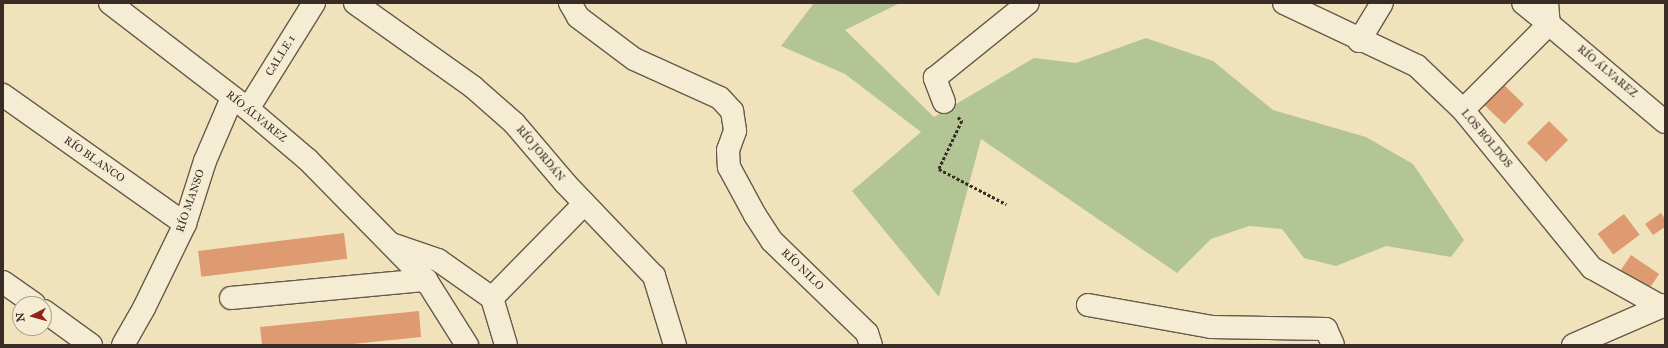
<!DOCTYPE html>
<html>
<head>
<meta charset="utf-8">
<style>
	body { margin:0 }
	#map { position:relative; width:1668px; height:348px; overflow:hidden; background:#f0e3bb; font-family:"IM FELL Great Primer",serif }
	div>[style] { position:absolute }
	.green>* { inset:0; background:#b3c595 }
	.building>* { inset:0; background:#de9a70; transform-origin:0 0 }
	.path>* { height:2.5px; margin-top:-1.25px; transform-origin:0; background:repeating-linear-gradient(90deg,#392c27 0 3px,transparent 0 5px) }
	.roads { filter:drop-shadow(1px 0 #675a4c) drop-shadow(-1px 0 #675a4c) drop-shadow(0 1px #675a4c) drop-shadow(0 -1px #675a4c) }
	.minor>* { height:22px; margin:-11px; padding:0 11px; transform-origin:11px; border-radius:11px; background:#f5edd3 }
	.tertiary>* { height:22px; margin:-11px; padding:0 11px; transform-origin:11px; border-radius:11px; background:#f5edd3 }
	span { translate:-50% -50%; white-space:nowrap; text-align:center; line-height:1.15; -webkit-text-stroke:4px #f5edd3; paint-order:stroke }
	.street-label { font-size:11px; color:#392c27 }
	.frame { position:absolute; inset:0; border:4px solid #392c27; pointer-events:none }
	.north { position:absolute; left:12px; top:296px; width:40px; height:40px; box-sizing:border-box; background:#f5edd3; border:1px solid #aaa08e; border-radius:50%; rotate:264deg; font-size:11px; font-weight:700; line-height:16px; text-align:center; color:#392c27 }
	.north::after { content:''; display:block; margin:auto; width:14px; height:18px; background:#8f2418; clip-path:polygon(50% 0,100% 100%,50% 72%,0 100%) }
</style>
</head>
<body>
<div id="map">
	<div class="green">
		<i style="clip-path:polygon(814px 3px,900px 3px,845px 30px,934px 117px,1034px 58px,1076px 63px,1146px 38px,1213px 61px,1273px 110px,1366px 137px,1413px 164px,1464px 240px,1451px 257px,1386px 246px,1336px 266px,1304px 258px,1282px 229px,1249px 226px,1211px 239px,1177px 273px,981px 139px,939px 297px,852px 191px,921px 132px,845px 74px,781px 46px)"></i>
	</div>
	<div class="building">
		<i style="left:1503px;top:84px;width:29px;height:28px;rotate:44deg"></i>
		<i style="left:1549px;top:121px;width:27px;height:31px;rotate:45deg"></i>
		<i style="clip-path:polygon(1661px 213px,1665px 219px,1665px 227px,1653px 235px,1645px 224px)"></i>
		<i style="left:1624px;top:214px;width:26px;height:33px;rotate:53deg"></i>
		<i style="left:344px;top:233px;width:26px;height:147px;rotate:83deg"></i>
		<i style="left:1631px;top:255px;width:34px;height:19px;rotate:34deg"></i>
		<i style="clip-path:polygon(419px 311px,421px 337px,343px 345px,262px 345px,260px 327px)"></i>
	</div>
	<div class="path">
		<i style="left:958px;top:117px;width:6px;rotate:45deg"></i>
		<i style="left:962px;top:121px;width:53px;rotate:115.6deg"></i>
		<i style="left:939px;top:169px;width:76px;rotate:27.6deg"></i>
	</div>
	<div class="roads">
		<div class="minor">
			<i style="left:355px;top:3px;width:145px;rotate:35.4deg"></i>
			<i style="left:473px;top:87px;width:55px;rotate:41.3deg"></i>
			<i style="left:514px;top:123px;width:79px;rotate:49.6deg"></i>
			<i style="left:565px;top:183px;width:129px;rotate:46.3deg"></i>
			<i style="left:654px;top:276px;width:72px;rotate:73.1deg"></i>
			<i style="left:570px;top:3px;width:16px;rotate:60deg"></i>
			<i style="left:578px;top:17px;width:70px;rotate:36.9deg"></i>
			<i style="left:634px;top:59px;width:94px;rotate:24.4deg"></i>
			<i style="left:720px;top:98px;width:18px;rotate:47deg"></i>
			<i style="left:732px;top:111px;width:20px;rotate:81deg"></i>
			<i style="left:735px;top:131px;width:20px;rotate:110deg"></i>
			<i style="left:728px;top:150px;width:17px;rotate:87deg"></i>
			<i style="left:729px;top:167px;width:55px;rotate:61.6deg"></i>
			<i style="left:755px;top:215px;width:31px;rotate:57deg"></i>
			<i style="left:772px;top:241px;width:132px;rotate:44.1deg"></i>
			<i style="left:867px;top:333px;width:13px;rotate:72deg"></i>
			<i style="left:1284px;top:3px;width:147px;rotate:25.3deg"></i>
			<i style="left:1417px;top:66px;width:64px;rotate:43.7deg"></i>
			<i style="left:1463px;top:110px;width:204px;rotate:50.8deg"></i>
			<i style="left:1592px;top:268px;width:80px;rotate:29.1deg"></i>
			<i style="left:1359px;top:41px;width:44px;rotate:-58.8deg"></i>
			<i style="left:3px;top:95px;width:223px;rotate:35.3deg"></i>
			<i style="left:944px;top:102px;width:26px;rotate:-111deg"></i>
			<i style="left:935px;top:78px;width:119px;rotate:-38.9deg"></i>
			<i style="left:248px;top:109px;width:125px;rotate:-58.1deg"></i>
			<i style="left:1463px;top:110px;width:122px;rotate:-45deg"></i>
			<i style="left:1549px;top:24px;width:33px;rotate:-141deg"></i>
			<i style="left:391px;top:244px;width:50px;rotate:18.8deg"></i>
			<i style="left:438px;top:260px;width:66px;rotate:35.1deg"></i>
			<i style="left:492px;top:298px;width:49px;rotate:73.4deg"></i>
			<i style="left:3px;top:282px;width:38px;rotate:35deg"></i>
			<i style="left:231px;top:298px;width:196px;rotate:-5.3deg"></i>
			<i style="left:492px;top:298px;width:132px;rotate:-45.6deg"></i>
			<i style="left:1088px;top:305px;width:125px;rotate:10.1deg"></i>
			<i style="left:1211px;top:327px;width:115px;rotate:1deg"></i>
			<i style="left:1326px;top:329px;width:17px;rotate:66deg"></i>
			<i style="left:44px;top:311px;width:58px;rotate:35.9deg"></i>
			<i style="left:123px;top:345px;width:43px;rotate:-60.4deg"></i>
			<i style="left:144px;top:308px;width:93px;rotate:-64deg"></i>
			<i style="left:185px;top:224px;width:66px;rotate:-72.4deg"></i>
			<i style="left:205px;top:161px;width:69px;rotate:-66.8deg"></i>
			<i style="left:1573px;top:345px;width:100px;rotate:-23.5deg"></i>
		</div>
		<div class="tertiary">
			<i style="left:110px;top:3px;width:174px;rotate:37.5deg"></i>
			<i style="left:248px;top:109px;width:79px;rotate:40.4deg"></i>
			<i style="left:308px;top:160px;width:168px;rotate:45.5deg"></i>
			<i style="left:426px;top:280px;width:77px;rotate:57.8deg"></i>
			<i style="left:1547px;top:3px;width:21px;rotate:85deg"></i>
			<i style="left:1549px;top:24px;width:152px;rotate:40.2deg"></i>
		</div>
	</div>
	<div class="street-label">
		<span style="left:281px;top:56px;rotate:-58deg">CALLE 1</span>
		<span style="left:1607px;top:72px;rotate:40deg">RÍO ÁLVAREZ</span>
		<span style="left:256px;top:117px;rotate:39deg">RÍO ÁLVAREZ</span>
		<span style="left:1486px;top:139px;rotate:50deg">LOS BOLDOS</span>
		<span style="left:540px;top:154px;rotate:50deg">RÍO JORDÁN</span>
		<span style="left:94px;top:160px;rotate:35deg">RÍO BLANCO</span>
		<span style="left:191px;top:201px;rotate:-71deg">RÍO MANSO</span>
		<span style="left:802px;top:270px;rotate:44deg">RÍO NILO</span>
	</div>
	<div class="frame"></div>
	<div class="north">N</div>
</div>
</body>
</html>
